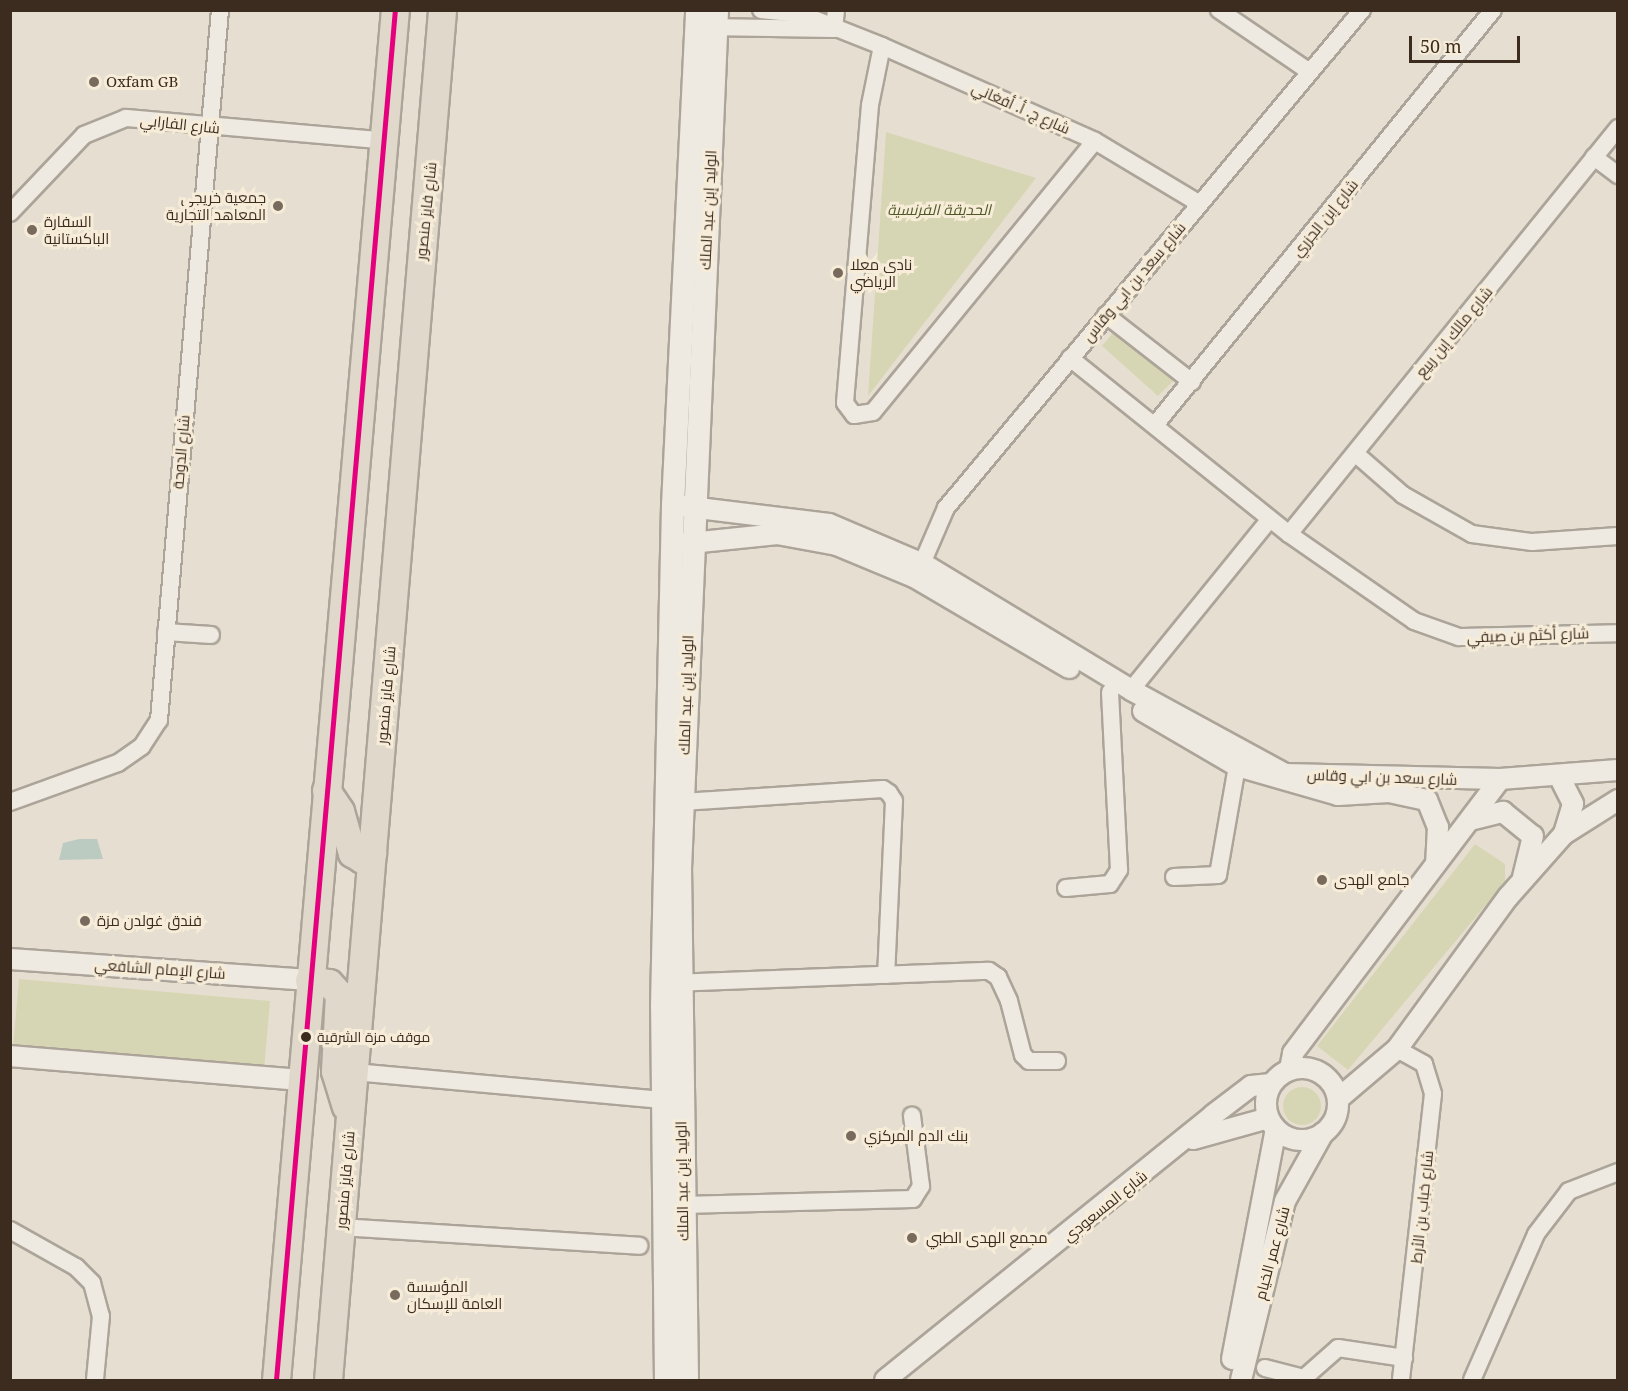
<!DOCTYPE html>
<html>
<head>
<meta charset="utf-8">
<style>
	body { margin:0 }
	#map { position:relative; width:1628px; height:1391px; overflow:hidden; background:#e6dfd1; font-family:"Noto Serif",Cairo,serif }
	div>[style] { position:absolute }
	.green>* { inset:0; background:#d7d6b4; transform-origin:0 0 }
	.round { border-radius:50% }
	.water>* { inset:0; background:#bbcbc1 }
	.roads { filter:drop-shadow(2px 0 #aca499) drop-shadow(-2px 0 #aca499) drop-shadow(0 2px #aca499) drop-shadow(0 -2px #aca499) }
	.minor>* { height:16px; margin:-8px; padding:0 8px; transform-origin:8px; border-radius:8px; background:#eeeae2 }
	.tertiary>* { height:20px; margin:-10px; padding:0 10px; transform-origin:10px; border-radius:10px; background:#eeeae2 }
	.tertiary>.ring { margin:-10px; padding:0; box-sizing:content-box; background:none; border:20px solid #eeeae2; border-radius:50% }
	.secondary>* { height:22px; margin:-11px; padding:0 11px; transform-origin:11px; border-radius:11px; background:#eeeae2 }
	.trunk>* { height:27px; margin:-13.5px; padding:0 13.5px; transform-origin:13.5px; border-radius:13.5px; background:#e0d8cb }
	.bus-1>* { height:4.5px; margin:-2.25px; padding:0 2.25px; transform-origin:2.25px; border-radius:2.25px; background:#e5007d }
	.dots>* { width:16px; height:16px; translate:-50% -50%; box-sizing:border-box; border:3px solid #f6ecd8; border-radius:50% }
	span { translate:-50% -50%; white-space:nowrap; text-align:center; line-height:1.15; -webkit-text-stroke:6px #f6ecd8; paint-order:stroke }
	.bus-label { font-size:14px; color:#3c2c20 }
	.left { translate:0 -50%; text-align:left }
	.poi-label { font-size:15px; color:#3c2c20 }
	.right { translate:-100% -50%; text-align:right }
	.street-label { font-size:15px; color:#3c2c20 }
	.park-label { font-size:15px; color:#4e5827; font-style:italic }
	.frame { position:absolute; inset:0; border:12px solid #3c2c20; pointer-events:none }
	.scale { position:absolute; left:1409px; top:36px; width:111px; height:27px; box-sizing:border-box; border:3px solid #3c2c20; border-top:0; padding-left:8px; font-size:18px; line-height:21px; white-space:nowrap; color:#3c2c20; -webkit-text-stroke:4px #f6ecd8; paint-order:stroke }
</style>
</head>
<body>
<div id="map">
	<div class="green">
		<i style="clip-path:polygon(886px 132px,1036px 178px,868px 396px)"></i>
		<i style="clip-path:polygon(1116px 329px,1177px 377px,1158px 396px,1102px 346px)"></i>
		<i style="clip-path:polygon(1475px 844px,1505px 864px,1505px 882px,1348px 1070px,1317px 1046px)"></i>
		<i style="left:19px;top:979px;width:252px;height:70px;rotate:5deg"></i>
		<i class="round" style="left:1283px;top:1087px;width:38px;height:38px"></i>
	</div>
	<div class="water">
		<i style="clip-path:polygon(79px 839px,97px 839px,103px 859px,59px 860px,63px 843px)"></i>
	</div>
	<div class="roads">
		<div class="minor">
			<i style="left:761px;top:10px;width:40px;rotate:5.7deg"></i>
			<i style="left:801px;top:14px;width:87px;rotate:21.6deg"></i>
			<i style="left:882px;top:46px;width:233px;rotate:24deg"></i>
			<i style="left:1095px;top:141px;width:122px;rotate:31deg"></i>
			<i style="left:1219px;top:10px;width:110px;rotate:34.3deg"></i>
			<i style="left:706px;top:27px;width:128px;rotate:0.9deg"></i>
			<i style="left:834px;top:29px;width:19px;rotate:-84deg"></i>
			<i style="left:882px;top:46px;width:60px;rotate:101.5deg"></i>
			<i style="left:870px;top:105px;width:299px;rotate:94.8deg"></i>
			<i style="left:845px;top:403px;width:15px;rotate:53deg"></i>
			<i style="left:854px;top:415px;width:19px;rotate:-9deg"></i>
			<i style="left:873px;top:412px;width:350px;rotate:-50.7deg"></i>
			<i style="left:1594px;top:157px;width:30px;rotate:37deg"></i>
			<i style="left:10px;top:213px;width:108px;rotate:-46.5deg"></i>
			<i style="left:84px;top:135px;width:45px;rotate:-22deg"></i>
			<i style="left:126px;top:118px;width:262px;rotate:5deg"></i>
			<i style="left:1106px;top:315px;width:109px;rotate:37.9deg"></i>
			<i style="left:1070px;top:358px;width:281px;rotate:38.8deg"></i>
			<i style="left:1289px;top:534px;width:152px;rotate:34.8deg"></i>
			<i style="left:1414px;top:621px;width:48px;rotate:19.6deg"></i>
			<i style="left:1459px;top:637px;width:159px;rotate:-1.4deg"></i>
			<i style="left:1155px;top:425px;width:535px;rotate:-50.84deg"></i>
			<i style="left:1356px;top:454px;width:62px;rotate:41.1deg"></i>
			<i style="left:1403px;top:495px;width:79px;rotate:29.5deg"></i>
			<i style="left:1472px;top:534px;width:61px;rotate:7.6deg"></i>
			<i style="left:1532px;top:542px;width:86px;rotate:-4deg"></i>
			<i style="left:1289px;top:534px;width:523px;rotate:-50.98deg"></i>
			<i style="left:917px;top:575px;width:73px;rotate:-66.6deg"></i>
			<i style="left:946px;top:508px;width:649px;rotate:-50.13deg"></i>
			<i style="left:166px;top:632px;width:45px;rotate:3.8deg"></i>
			<i style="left:1131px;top:690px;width:220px;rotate:-50.9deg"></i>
			<i style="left:10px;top:802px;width:115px;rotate:-19.9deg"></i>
			<i style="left:118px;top:763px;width:29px;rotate:-35deg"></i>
			<i style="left:142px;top:746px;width:31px;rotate:-57deg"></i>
			<i style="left:159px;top:720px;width:713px;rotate:-85.09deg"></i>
			<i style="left:682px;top:802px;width:201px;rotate:-3.7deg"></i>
			<i style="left:883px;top:789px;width:7px;rotate:34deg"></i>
			<i style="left:889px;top:793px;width:9px;rotate:58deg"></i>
			<i style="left:894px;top:801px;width:174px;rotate:92.6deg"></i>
			<i style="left:1174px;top:877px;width:44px;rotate:-2.6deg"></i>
			<i style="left:1218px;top:875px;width:111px;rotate:-80.1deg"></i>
			<i style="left:1066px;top:888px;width:44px;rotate:-5.2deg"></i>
			<i style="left:1110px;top:884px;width:17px;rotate:-57deg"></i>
			<i style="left:1119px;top:870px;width:178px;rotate:-92.9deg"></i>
			<i style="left:672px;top:983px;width:317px;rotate:-2.2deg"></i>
			<i style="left:989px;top:971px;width:11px;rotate:34deg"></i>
			<i style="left:998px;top:977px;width:26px;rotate:65deg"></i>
			<i style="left:1009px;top:1001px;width:56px;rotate:75.5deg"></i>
			<i style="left:1023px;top:1055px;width:8px;rotate:45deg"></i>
			<i style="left:1029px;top:1061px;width:28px"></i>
			<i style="left:1397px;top:1049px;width:31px;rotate:29deg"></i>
			<i style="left:1424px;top:1064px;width:31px;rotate:73deg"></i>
			<i style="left:1433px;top:1094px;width:288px;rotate:96.4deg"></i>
			<i style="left:354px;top:1072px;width:310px;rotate:5.2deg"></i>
			<i style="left:682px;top:1205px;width:231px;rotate:-1.5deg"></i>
			<i style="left:913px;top:1199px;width:15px;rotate:-58deg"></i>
			<i style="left:921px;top:1186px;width:71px;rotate:-97.3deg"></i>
			<i style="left:340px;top:1227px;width:300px;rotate:3.6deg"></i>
			<i style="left:10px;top:1230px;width:76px;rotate:29.3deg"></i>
			<i style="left:76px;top:1267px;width:23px;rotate:45deg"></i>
			<i style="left:92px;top:1283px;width:34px;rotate:75deg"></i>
			<i style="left:101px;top:1316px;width:64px;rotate:95.4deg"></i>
			<i style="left:1265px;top:1368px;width:40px;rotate:14.4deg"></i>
			<i style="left:1304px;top:1378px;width:45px;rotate:-41.4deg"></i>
			<i style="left:1338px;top:1348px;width:67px;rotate:8.6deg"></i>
			<i style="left:1472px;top:1380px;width:159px;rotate:-66.3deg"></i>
			<i style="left:1536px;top:1234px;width:54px;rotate:-52.5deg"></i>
			<i style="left:1569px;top:1191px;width:53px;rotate:-21.2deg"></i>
		</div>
		<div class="tertiary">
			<i style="left:682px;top:506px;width:148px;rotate:7deg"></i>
			<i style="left:829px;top:524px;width:104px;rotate:23.1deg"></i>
			<i style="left:925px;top:565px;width:241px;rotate:31.2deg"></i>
			<i style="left:1131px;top:690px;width:175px;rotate:28.6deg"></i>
			<i style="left:1285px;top:774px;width:215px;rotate:1.3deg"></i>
			<i style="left:1500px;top:779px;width:118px;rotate:-4.4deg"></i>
			<i style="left:681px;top:544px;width:97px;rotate:-5.9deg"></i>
			<i style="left:777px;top:534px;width:61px;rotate:10.4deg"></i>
			<i style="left:837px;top:545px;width:83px;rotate:22.6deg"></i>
			<i style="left:914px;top:577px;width:180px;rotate:30.4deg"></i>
			<i style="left:1143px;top:711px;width:109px;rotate:30.3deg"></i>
			<i style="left:1237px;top:766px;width:105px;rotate:16deg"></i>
			<i style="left:1338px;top:795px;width:51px;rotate:-3.4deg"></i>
			<i style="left:1389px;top:792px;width:39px;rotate:12deg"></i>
			<i style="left:1427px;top:800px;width:29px;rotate:68deg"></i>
			<i style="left:1438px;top:827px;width:35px;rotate:93deg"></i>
			<i style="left:1560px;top:778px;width:29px;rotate:63deg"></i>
			<i style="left:1573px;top:804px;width:31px;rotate:107deg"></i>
			<i style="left:1474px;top:819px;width:30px;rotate:-14deg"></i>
			<i style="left:1503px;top:812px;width:38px;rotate:39deg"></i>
			<i style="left:1533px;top:836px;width:42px;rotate:103.7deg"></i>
			<i style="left:10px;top:959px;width:300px;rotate:4deg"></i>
			<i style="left:10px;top:1056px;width:291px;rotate:4.7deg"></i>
			<i class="ring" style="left:1266px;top:1068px;width:52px;height:52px"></i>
			<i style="left:1290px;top:1069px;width:16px;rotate:-79deg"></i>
			<i style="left:1293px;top:1053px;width:343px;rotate:-52.9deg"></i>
			<i style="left:1338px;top:1099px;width:77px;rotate:-40.3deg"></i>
			<i style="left:1397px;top:1049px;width:188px;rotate:-53.9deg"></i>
			<i style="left:1508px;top:897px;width:84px;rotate:-48.4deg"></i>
			<i style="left:1564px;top:834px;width:64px;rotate:-32.2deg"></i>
			<i style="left:1193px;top:1139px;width:78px;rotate:-15.6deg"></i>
			<i style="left:1232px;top:1359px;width:234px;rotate:-79.2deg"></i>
			<i style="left:885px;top:1380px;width:422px;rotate:-38.9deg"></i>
			<i style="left:1213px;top:1115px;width:48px;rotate:-37.3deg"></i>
			<i style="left:1251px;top:1086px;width:20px;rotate:-6deg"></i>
			<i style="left:1241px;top:1380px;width:184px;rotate:-76.2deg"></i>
			<i style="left:1285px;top:1201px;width:78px;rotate:-60.8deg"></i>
		</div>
		<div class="secondary">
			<i style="left:666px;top:1380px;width:374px;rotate:-90.6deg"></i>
			<i style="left:662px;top:1006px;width:501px;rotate:-88.74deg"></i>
			<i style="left:673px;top:505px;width:496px;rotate:-87.2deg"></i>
			<i style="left:687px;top:1380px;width:511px;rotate:-90.78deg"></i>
			<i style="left:680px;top:869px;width:860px;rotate:-87.53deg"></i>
		</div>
		<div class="trunk">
			<i style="left:326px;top:790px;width:25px;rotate:56deg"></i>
			<i style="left:340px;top:811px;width:44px;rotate:74.1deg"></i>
			<i style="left:352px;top:853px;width:12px;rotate:31deg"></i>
			<i style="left:362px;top:859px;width:12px;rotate:-31deg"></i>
			<i style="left:309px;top:980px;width:20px;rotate:9deg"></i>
			<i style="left:329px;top:983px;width:15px;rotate:48deg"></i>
			<i style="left:339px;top:994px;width:77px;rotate:93deg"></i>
			<i style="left:335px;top:1071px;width:37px;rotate:73deg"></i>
			<i style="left:276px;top:1380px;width:1375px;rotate:-85.04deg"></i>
			<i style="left:328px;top:1380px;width:1375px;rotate:-85.24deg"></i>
		</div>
	</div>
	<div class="bus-1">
		<i style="left:276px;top:1380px;width:1375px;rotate:-85.04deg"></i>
	</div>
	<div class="dots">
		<i style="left:94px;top:82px;background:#786b5e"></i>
		<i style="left:278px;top:206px;background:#786b5e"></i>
		<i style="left:32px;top:230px;background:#786b5e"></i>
		<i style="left:838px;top:273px;background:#786b5e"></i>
		<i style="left:1322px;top:880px;background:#786b5e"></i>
		<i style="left:85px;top:921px;background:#786b5e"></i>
		<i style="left:306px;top:1037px;background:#3c2c20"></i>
		<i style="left:851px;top:1136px;background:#786b5e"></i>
		<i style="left:912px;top:1238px;background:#786b5e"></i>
		<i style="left:395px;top:1295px;background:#786b5e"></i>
	</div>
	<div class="bus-label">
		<span class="left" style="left:317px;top:1037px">موقف مزة الشرقية</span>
	</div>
	<div class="poi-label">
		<span class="left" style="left:106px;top:82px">Oxfam GB</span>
		<span class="right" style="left:266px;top:206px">جمعية خريجي<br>المعاهد التجارية</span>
		<span class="left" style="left:44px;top:230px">السفارة<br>الباكستانية</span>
		<span class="left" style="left:850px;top:273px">نادي معلا<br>الرياضي</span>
		<span class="left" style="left:1334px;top:880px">جامع الهدى</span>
		<span class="left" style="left:97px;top:921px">فندق غولدن مزة</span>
		<span class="left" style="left:864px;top:1136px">بنك الدم المركزي</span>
		<span class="left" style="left:926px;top:1238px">مجمع الهدى الطبي</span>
		<span class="left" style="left:407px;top:1295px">المؤسسة<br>العامة للإسكان</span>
	</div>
	<div class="street-label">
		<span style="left:1021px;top:108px;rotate:24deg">شارع ج. أ. أفغاني</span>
		<span style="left:180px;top:124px;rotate:6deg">شارع الفارابي</span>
		<span style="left:708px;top:210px;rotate:-87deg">الوليد إبن عبد الملك</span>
		<span style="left:426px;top:211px;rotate:-84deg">شارع فايز منصور</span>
		<span style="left:1325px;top:218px;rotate:-51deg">شارع إبن الجزري</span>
		<span style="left:1134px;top:282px;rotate:-50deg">شارع سعد بن ابي وقاس</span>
		<span style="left:1454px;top:332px;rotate:-51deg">شارع مالك إبن ربيع</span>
		<span style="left:181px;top:452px;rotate:-85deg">شارع الدوحة</span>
		<span style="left:1528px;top:635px;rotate:-2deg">شارع أكثم بن صيفي</span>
		<span style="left:386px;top:695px;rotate:-85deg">شارع فايز منصور</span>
		<span style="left:686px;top:695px;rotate:-88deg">الوليد إبن عبد الملك</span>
		<span style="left:1382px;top:777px;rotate:2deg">شارع سعد بن ابي وقاس</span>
		<span style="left:160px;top:969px;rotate:4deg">شارع الإمام الشافعي</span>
		<span style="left:345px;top:1180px;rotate:-85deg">شارع فايز منصور</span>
		<span style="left:682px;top:1181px;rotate:-91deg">الوليد إبن عبد الملك</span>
		<span style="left:1105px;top:1206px;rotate:-39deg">شارع المسعودي</span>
		<span style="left:1422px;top:1207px;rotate:-84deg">شارع خباب بن الأرط</span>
		<span style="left:1272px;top:1253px;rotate:-75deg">شارع عمر الخيام</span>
	</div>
	<div class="park-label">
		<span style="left:939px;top:210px">الحديقة الفرنسية</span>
	</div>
	<div class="frame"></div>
	<div class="scale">50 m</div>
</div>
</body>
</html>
